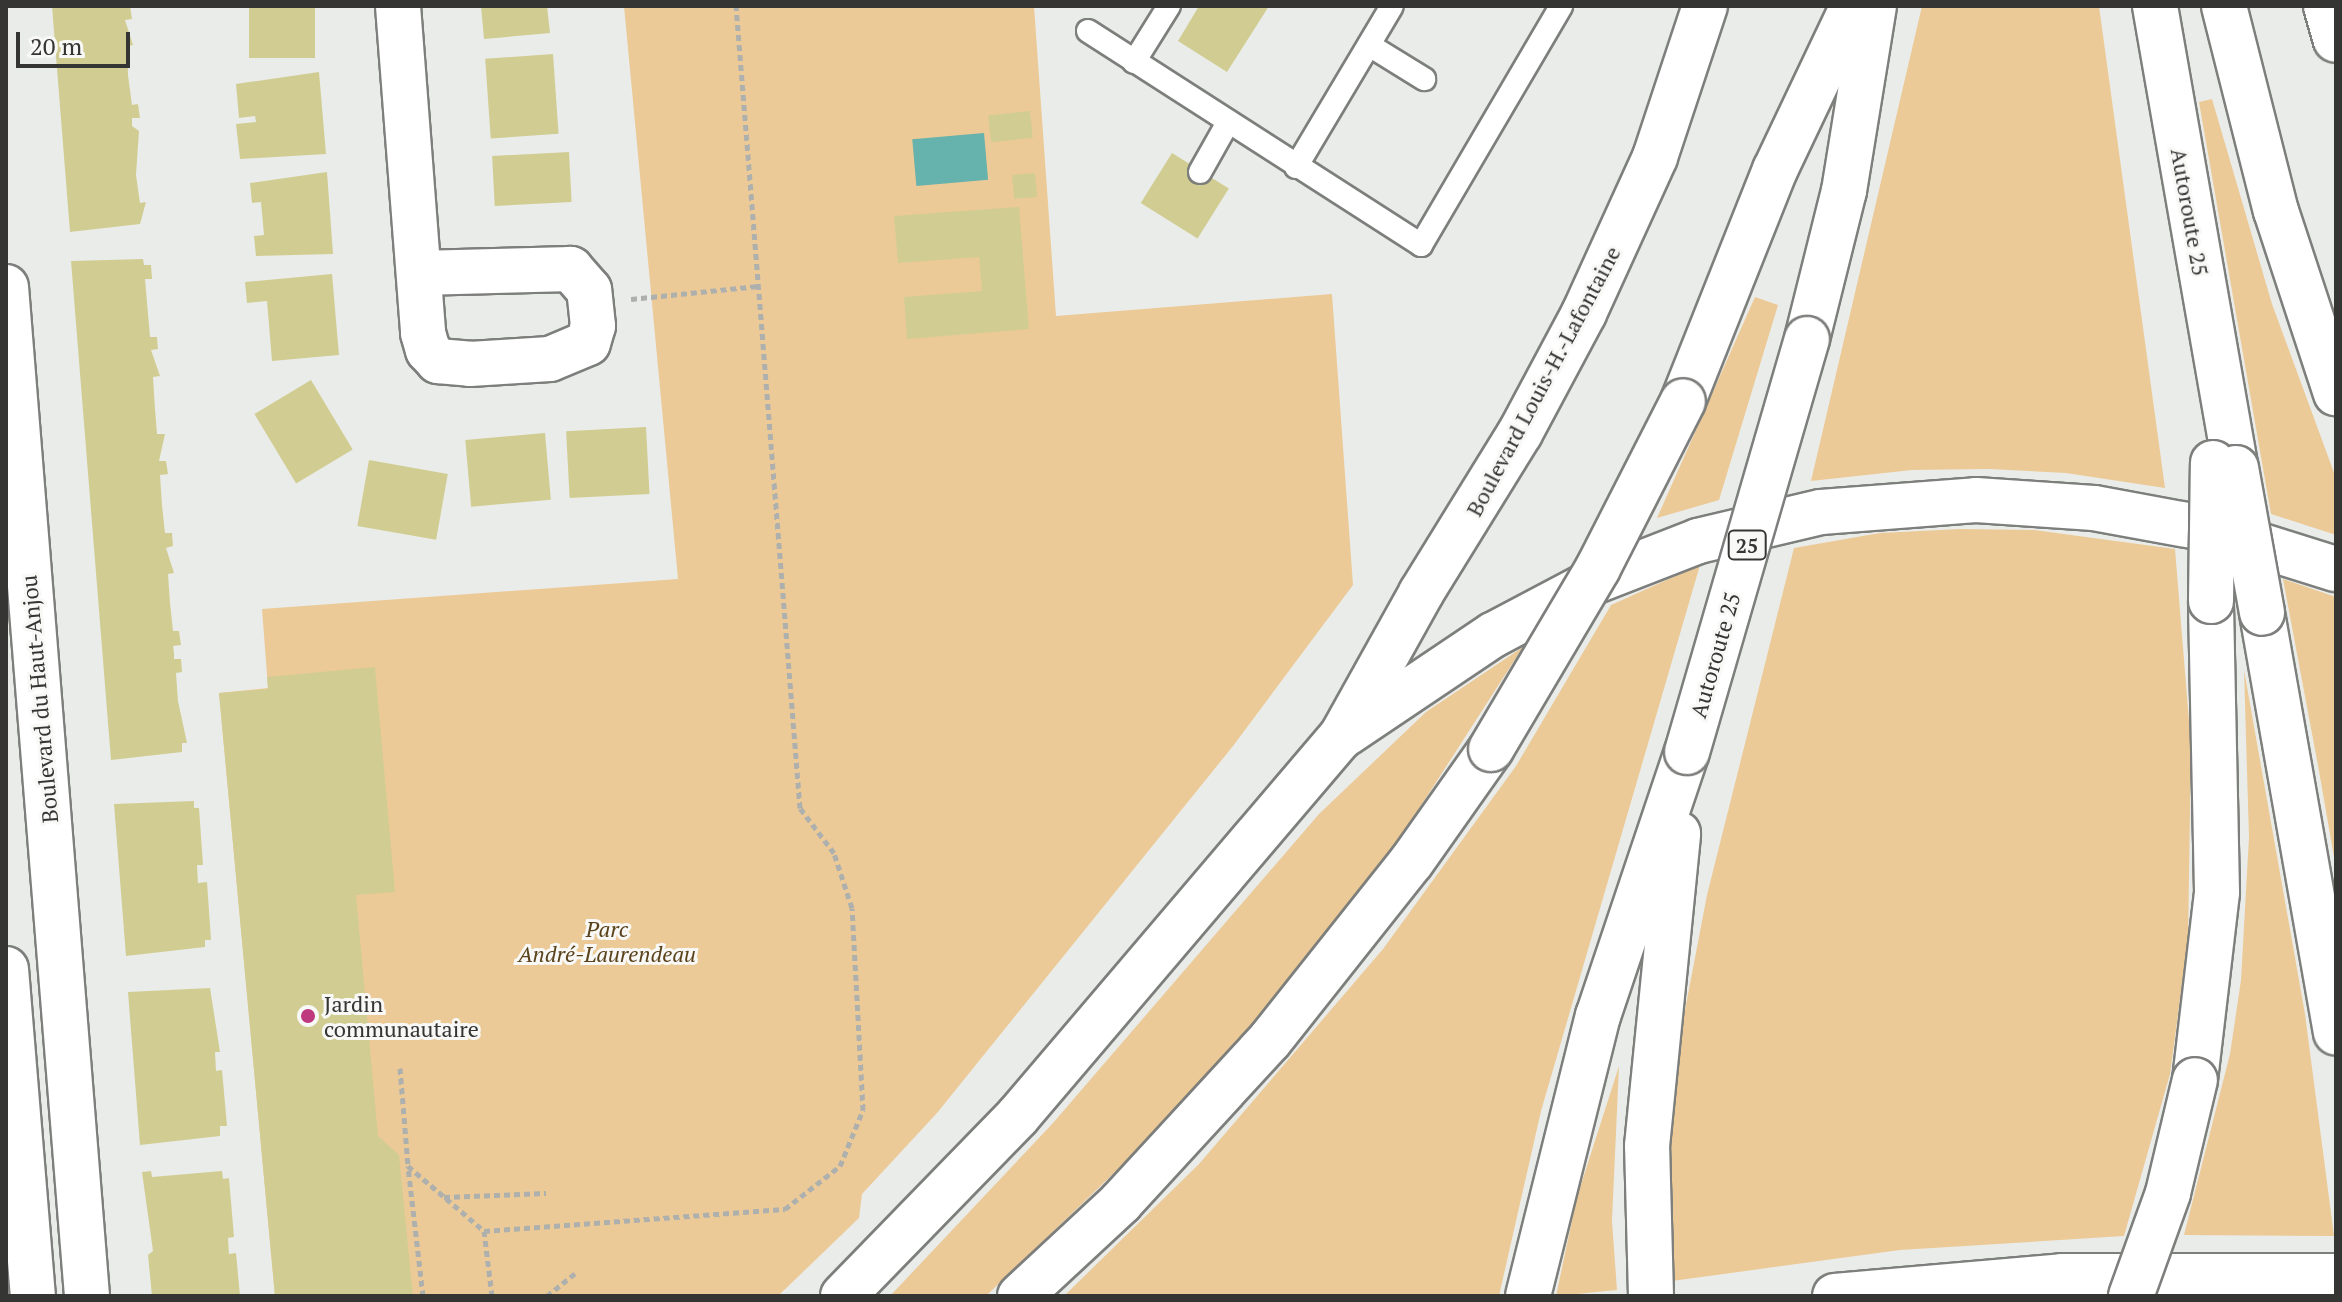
<!DOCTYPE html>
<html>
<head>
<meta charset="utf-8">
<style>
	body { margin:0 }
	#map { position:relative; width:2342px; height:1302px; overflow:hidden; background:#eaece9; font-family:"PT Serif",serif }
	div>[style] { position:absolute }
	.green>* { inset:0; background:#ecca97 }
	.water>* { inset:0; background:#66b2ac; transform-origin:0 0 }
	.building>* { inset:0; background:#d1cd92; transform-origin:0 0 }
	.path>* { height:5px; margin-top:-2.5px; transform-origin:0; background:repeating-linear-gradient(90deg,#aeb0ad 0 6px,transparent 0 10px) }
	.roads { filter:drop-shadow(2px 0 #7d7f7c) drop-shadow(-2px 0 #7d7f7c) drop-shadow(0 2px #7d7f7c) drop-shadow(0 -2px #7d7f7c) }
	.lane>* { height:22px; margin:-11px; padding:0 11px; transform-origin:11px; border-radius:11px; background:#fff }
	.street>* { height:44px; margin:-22px; padding:0 22px; transform-origin:22px; border-radius:22px; background:#fff }
	.secondary>* { height:44px; margin:-22px; padding:0 22px; transform-origin:22px; border-radius:22px; background:#fff }
	.highway>* { height:44px; margin:-22px; padding:0 22px; transform-origin:22px; border-radius:22px; background:#fff }
	.bridges { filter:drop-shadow(2px 0 #7d7f7c) drop-shadow(-2px 0 #7d7f7c) drop-shadow(0 2px #7d7f7c) drop-shadow(0 -2px #7d7f7c) }
	.highway-bridge>* { height:44px; margin:-22px; padding:0 22px; transform-origin:22px; border-radius:22px; background:#fff }
	.dots>* { width:22px; height:22px; translate:-50% -50%; box-sizing:border-box; border:4px solid #f8f9f6; border-radius:50% }
	span { translate:-50% -50%; white-space:nowrap; text-align:center; line-height:1.15; -webkit-text-stroke:6px #f8f9f6; paint-order:stroke }
	.shield-label span { padding:2px 6px; background:#f8f9f6; border:2px solid; border-radius:6px; -webkit-text-stroke-width:0 }
	.shield-label { font-size:20px; color:#353534; font-weight:700 }
	.street-label { font-size:22px; color:#353534 }
	.park-label { font-size:22px; color:#5a421b; font-style:italic }
	.poi-label { font-size:22px; color:#353534 }
	.left { translate:0 -50%; text-align:left }
	.frame { position:absolute; inset:0; border:8px solid #353534; pointer-events:none }
	.scale { position:absolute; left:16px; top:32px; width:114px; height:36px; box-sizing:border-box; border:4px solid #353534; border-top:0; padding-left:10px; font-size:24px; line-height:28px; white-space:nowrap; color:#353534; -webkit-text-stroke:6px #f8f9f6; paint-order:stroke }
</style>
</head>
<body>
<div id="map">
	<div class="green">
		<i style="clip-path:polygon(624px 6px,1034px 6px,1056px 316px,1332px 294px,1353px 585px,1233px 746px,937px 1113px,862px 1194px,859px 1218px,778px 1296px,275px 1296px,219px 693px,268px 688px,262px 609px,678px 579px)"></i>
		<i style="clip-path:polygon(1922px 6px,2099px 6px,2165px 488px,2066px 473px,1988px 469px,1912px 470px,1811px 481px)"></i>
		<i style="clip-path:polygon(2212px 99px,2272px 304px,2336px 478px,2336px 535px,2271px 514px,2199px 102px)"></i>
		<i style="clip-path:polygon(1755px 297px,1778px 305px,1719px 500px,1657px 518px)"></i>
		<i style="clip-path:polygon(1960px 529px,2034px 530px,2175px 549px,2191px 746px,2188px 940px,2170px 1074px,2124px 1236px,1900px 1250px,1672px 1281px,1668px 1161px,1677px 1052px,1707px 895px,1794px 548px,1880px 533px)"></i>
		<i style="clip-path:polygon(1700px 565px,1541px 1111px,1499px 1296px,1064px 1296px,1199px 1164px,1383px 949px,1516px 766px,1611px 605px)"></i>
		<i style="clip-path:polygon(2283px 579px,2336px 597px,2336px 869px,2319px 771px)"></i>
		<i style="clip-path:polygon(1523px 647px,1395px 846px,1287px 985px,1166px 1123px,986px 1296px,890px 1296px,1053px 1123px,1319px 814px,1426px 712px)"></i>
		<i style="clip-path:polygon(2244px 670px,2305px 1014px,2334px 1236px,2184px 1235px,2230px 1054px,2241px 980px,2249px 837px)"></i>
		<i style="clip-path:polygon(1619px 1066px,1612px 1221px,1617px 1290px,1556px 1296px,1577px 1197px)"></i>
	</div>
	<div class="water">
		<i style="left:984px;top:133px;width:47px;height:72px;rotate:85deg"></i>
	</div>
	<div class="building">
		<i style="clip-path:polygon(52px 6px,130px 6px,132px 19px,125px 20px,133px 45px,127px 46px,128px 75px,132px 105px,138px 104px,140px 118px,132px 118px,132px 126px,139px 131px,136px 175px,140px 203px,146px 202px,140px 224px,70px 232px)"></i>
		<i style="left:249px;top:6px;width:66px;height:52px"></i>
		<i style="clip-path:polygon(481px 6px,547px 6px,550px 33px,484px 39px)"></i>
		<i style="clip-path:polygon(1199px 6px,1269px 6px,1227px 72px,1178px 41px)"></i>
		<i style="left:553px;top:54px;width:80px;height:68px;rotate:86deg"></i>
		<i style="clip-path:polygon(319px 72px,326px 154px,240px 159px,236px 124px,256px 122px,255px 116px,239px 118px,236px 84px)"></i>
		<i style="left:1030px;top:111px;width:27px;height:42px;rotate:84deg"></i>
		<i style="left:569px;top:152px;width:50px;height:77px;rotate:87deg"></i>
		<i style="left:1172px;top:153px;width:67px;height:59px;rotate:32deg"></i>
		<i style="clip-path:polygon(327px 172px,333px 254px,256px 256px,254px 236px,264px 235px,261px 202px,252px 203px,250px 183px)"></i>
		<i style="left:1035px;top:173px;width:24px;height:23px;rotate:85deg"></i>
		<i style="clip-path:polygon(1019px 207px,1029px 329px,907px 339px,904px 297px,982px 291px,979px 257px,898px 263px,894px 216px)"></i>
		<i style="clip-path:polygon(143px 259px,144px 265px,151px 265px,152px 279px,145px 279px,150px 337px,157px 337px,158px 349px,151px 350px,160px 376px,153px 377px,155px 409px,157px 434px,165px 434px,159px 461px,166px 461px,168px 474px,160px 475px,162px 505px,165px 533px,172px 533px,173px 546px,166px 548px,174px 573px,168px 574px,170px 603px,173px 631px,179px 631px,181px 645px,173px 646px,174px 653px,174px 659px,181px 659px,182px 672px,176px 673px,178px 701px,187px 743px,182px 743px,182px 752px,111px 760px,71px 261px)"></i>
		<i style="clip-path:polygon(332px 274px,339px 355px,272px 361px,267px 301px,247px 303px,245px 282px)"></i>
		<i style="left:311px;top:380px;width:81px;height:66px;rotate:59deg"></i>
		<i style="left:646px;top:427px;width:67px;height:80px;rotate:87deg"></i>
		<i style="left:545px;top:433px;width:67px;height:80px;rotate:85deg"></i>
		<i style="left:369px;top:460px;width:80px;height:67px;rotate:10deg"></i>
		<i style="clip-path:polygon(375px 667px,395px 892px,356px 895px,378px 1136px,399px 1155px,413px 1296px,275px 1296px,219px 693px,268px 689px,267px 677px)"></i>
		<i style="clip-path:polygon(194px 801px,194px 808px,199px 808px,203px 865px,197px 865px,198px 883px,207px 882px,211px 940px,205px 940px,205px 947px,126px 956px,114px 804px)"></i>
		<i style="clip-path:polygon(210px 988px,220px 1052px,215px 1052px,216px 1071px,222px 1070px,227px 1126px,220px 1126px,220px 1136px,140px 1145px,128px 992px)"></i>
		<i style="clip-path:polygon(151px 1171px,152px 1177px,222px 1171px,223px 1179px,229px 1178px,234px 1237px,228px 1238px,229px 1254px,236px 1253px,240px 1296px,152px 1296px,148px 1255px,153px 1251px,142px 1172px)"></i>
	</div>
	<div class="path">
		<i style="left:631px;top:299px;width:128px;rotate:-5.8deg"></i>
		<i style="left:400px;top:1068px;width:98px;rotate:85.3deg"></i>
		<i style="left:444px;top:1197px;width:102px;rotate:-2.2deg"></i>
		<i style="left:423px;top:1296px;width:131px;rotate:-96.6deg"></i>
		<i style="left:408px;top:1166px;width:100px;rotate:40.5deg"></i>
		<i style="left:492px;top:1296px;width:65px;rotate:-97deg"></i>
		<i style="left:484px;top:1231px;width:302px;rotate:-4.2deg"></i>
		<i style="left:785px;top:1209px;width:70px;rotate:-38deg"></i>
		<i style="left:840px;top:1166px;width:61px;rotate:-67.7deg"></i>
		<i style="left:863px;top:1110px;width:202px;rotate:-93.1deg"></i>
		<i style="left:852px;top:908px;width:58px;rotate:-108.1deg"></i>
		<i style="left:834px;top:853px;width:56px;rotate:-127.1deg"></i>
		<i style="left:800px;top:808px;width:805px;rotate:-94.56deg"></i>
		<i style="left:547px;top:1296px;width:36px;rotate:-39deg"></i>
	</div>
	<div class="roads">
		<div class="lane">
			<i style="left:1088px;top:31px;width:396px;rotate:32.7deg"></i>
			<i style="left:1421px;top:245px;width:277px;rotate:-59.6deg"></i>
			<i style="left:1369px;top:45px;width:65px;rotate:31.7deg"></i>
			<i style="left:1134px;top:62px;width:66px;rotate:-58deg"></i>
			<i style="left:1296px;top:167px;width:187px;rotate:-59.2deg"></i>
			<i style="left:1200px;top:172px;width:55px;rotate:-60.6deg"></i>
		</div>
		<div class="street">
			<i style="left:398px;top:6px;width:328px;rotate:85.6deg"></i>
			<i style="left:423px;top:333px;width:18px;rotate:74deg"></i>
			<i style="left:428px;top:350px;width:15px;rotate:48deg"></i>
			<i style="left:438px;top:361px;width:32px;rotate:5deg"></i>
			<i style="left:470px;top:364px;width:80px;rotate:-3.6deg"></i>
			<i style="left:550px;top:359px;width:41px;rotate:-22.8deg"></i>
			<i style="left:588px;top:343px;width:18px;rotate:-74deg"></i>
			<i style="left:593px;top:326px;width:36px;rotate:-96deg"></i>
			<i style="left:589px;top:290px;width:28px;rotate:-131deg"></i>
			<i style="left:571px;top:269px;width:152px;rotate:178.5deg"></i>
			<i style="left:6px;top:287px;width:1012px;rotate:85.41deg"></i>
			<i style="left:6px;top:969px;width:328px;rotate:85.3deg"></i>
		</div>
		<div class="secondary">
			<i style="left:2326px;top:6px;width:35px;rotate:74deg"></i>
			<i style="left:1347px;top:733px;width:176px;rotate:-33.9deg"></i>
			<i style="left:1493px;top:635px;width:113px;rotate:-27.9deg"></i>
			<i style="left:1593px;top:582px;width:113px;rotate:-21.3deg"></i>
			<i style="left:1698px;top:541px;width:126px;rotate:-13.3deg"></i>
			<i style="left:1821px;top:512px;width:155px;rotate:-4.4deg"></i>
			<i style="left:1976px;top:500px;width:118px;rotate:3.9deg"></i>
			<i style="left:2094px;top:508px;width:116px;rotate:10.4deg"></i>
			<i style="left:2208px;top:529px;width:134px;rotate:17.4deg"></i>
			<i style="left:843px;top:1296px;width:251px;rotate:-45.8deg"></i>
			<i style="left:1018px;top:1116px;width:498px;rotate:-49.6deg"></i>
			<i style="left:1341px;top:737px;width:165px;rotate:-60.9deg"></i>
			<i style="left:1421px;top:593px;width:188px;rotate:-58.3deg"></i>
			<i style="left:1520px;top:433px;width:136px;rotate:-61.9deg"></i>
			<i style="left:1584px;top:313px;width:171px;rotate:-65.5deg"></i>
			<i style="left:1655px;top:157px;width:159px;rotate:-71.7deg"></i>
		</div>
		<div class="highway">
			<i style="left:2155px;top:6px;width:469px;rotate:80.1deg"></i>
			<i style="left:2224px;top:6px;width:211px;rotate:75.8deg"></i>
			<i style="left:2276px;top:211px;width:192px;rotate:71.8deg"></i>
			<i style="left:1807px;top:339px;width:153px;rotate:-76deg"></i>
			<i style="left:1844px;top:191px;width:187px;rotate:-80.8deg"></i>
			<i style="left:1683px;top:401px;width:249px;rotate:-68.3deg"></i>
			<i style="left:1775px;top:170px;width:182px;rotate:-64.6deg"></i>
			<i style="left:2262px;top:613px;width:426px;rotate:80deg"></i>
			<i style="left:2195px;top:1080px;width:189px;rotate:-83.3deg"></i>
			<i style="left:2217px;top:892px;width:291px;rotate:-91.2deg"></i>
			<i style="left:1020px;top:1296px;width:138px;rotate:-42.9deg"></i>
			<i style="left:1121px;top:1202px;width:220px;rotate:-47.4deg"></i>
			<i style="left:1270px;top:1040px;width:228px;rotate:-51.6deg"></i>
			<i style="left:1412px;top:861px;width:137px;rotate:-54.8deg"></i>
			<i style="left:1528px;top:1296px;width:289px;rotate:-76deg"></i>
			<i style="left:1598px;top:1016px;width:279px;rotate:-71.4deg"></i>
			<i style="left:1651px;top:1296px;width:150px;rotate:-91.5deg"></i>
			<i style="left:1647px;top:1146px;width:314px;rotate:-84.3deg"></i>
			<i style="left:1835px;top:1296px;width:228px;rotate:-5deg"></i>
			<i style="left:2062px;top:1276px;width:274px"></i>
		</div>
	</div>
	<div class="bridges">
		<div class="highway-bridge">
			<i style="left:2236px;top:468px;width:147px;rotate:79.8deg"></i>
			<i style="left:2211px;top:601px;width:138px;rotate:-89.2deg"></i>
			<i style="left:1491px;top:749px;width:210px;rotate:-59.4deg"></i>
			<i style="left:1598px;top:568px;width:187px;rotate:-63deg"></i>
			<i style="left:1687px;top:752px;width:430px;rotate:-73.8deg"></i>
			<i style="left:2131px;top:1296px;width:109px;rotate:-70.2deg"></i>
			<i style="left:2168px;top:1193px;width:116px;rotate:-76.6deg"></i>
		</div>
	</div>
	<div class="dots">
		<i style="left:308px;top:1016px;background:#be397d"></i>
	</div>
	<div class="shield-label">
		<span style="left:1747px;top:545px">25</span>
	</div>
	<div class="street-label">
		<span style="left:2190px;top:212px;rotate:80deg">Autoroute 25</span>
		<span style="left:1543px;top:381px;rotate:-62deg">Boulevard Louis-H.-Lafontaine</span>
		<span style="left:1715px;top:655px;rotate:-74deg">Autoroute 25</span>
		<span style="left:39px;top:699px;rotate:-95deg">Boulevard du Haut-Anjou</span>
	</div>
	<div class="park-label">
		<span style="left:607px;top:941px">Parc<br>André-Laurendeau</span>
	</div>
	<div class="poi-label">
		<span class="left" style="left:324px;top:1016px">Jardin<br>communautaire</span>
	</div>
	<div class="frame"></div>
	<div class="scale">20 m</div>
</div>
</body>
</html>
